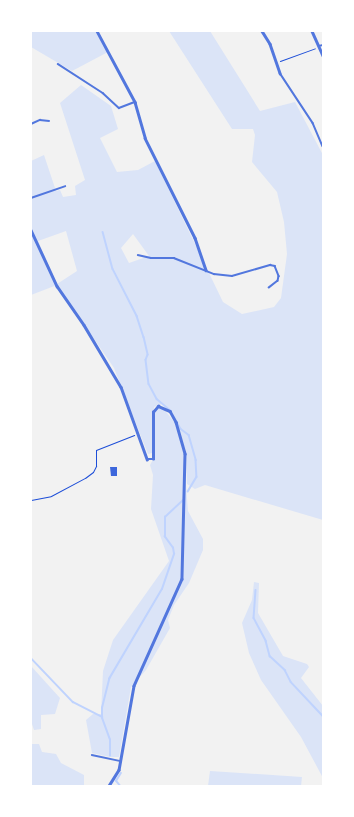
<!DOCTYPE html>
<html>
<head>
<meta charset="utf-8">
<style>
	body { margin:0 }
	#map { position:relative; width:354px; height:817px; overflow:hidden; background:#f2f2f2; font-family:Mulish,sans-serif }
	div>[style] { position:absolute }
	.green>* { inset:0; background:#dbe4f7 }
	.stream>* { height:1.5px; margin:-0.75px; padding:0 0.75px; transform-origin:0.75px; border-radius:0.75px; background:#bfd3fe }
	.building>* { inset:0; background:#3d67dc }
	.path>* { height:1px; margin:-0.5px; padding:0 0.5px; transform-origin:0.5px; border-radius:0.5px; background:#1d4ed8 }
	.service>* { height:1.5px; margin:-0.75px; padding:0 0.75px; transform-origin:0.75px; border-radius:0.75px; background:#5277de }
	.minor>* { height:2.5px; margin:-1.25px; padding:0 1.25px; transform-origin:1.25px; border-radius:1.25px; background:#5277de }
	span { translate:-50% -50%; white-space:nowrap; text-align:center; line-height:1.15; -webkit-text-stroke:3px #fff; paint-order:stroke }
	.frame { position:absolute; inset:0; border:32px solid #fff; pointer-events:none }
</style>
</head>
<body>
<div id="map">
	<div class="green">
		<i style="clip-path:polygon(31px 31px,95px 31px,108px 52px,72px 71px,31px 47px)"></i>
		<i style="clip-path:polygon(evenodd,169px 31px,210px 31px,260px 111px,295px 102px,323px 155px,323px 520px,205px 485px,195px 489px,187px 484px,186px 451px,171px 411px,162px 404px,154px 407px,152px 453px,148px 454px,114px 368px,57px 285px,31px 295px,31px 161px,44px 155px,56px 191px,60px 190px,63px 197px,76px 195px,75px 186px,85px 180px,60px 103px,81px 85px,111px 106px,118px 129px,100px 138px,117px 172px,138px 170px,155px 161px,223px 302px,242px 314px,274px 307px,281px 298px,287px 254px,284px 222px,277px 192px,252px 162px,255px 135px,253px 129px,232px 129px,169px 31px,66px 231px,77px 271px,57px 284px,38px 241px,66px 231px,169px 31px,133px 234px,149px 256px,129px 263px,121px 248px,133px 234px)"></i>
		<i style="clip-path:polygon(158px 407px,163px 408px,175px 423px,183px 448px,188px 511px,203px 539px,203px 550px,189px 583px,174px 605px,168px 620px,170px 628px,146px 670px,131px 687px,119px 757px,110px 757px,92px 753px,86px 720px,93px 714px,101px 714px,103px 671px,113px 640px,169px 561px,151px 509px,153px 475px,150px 465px,155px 456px,154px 412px)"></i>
		<i style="clip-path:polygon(254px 582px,259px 583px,258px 613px,283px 656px,307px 664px,309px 667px,301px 678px,323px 706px,323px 778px,301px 737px,261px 680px,249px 653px,242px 623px,252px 600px)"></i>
		<i style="clip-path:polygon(31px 666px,60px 698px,55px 714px,41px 715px,41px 729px,34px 730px,31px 721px)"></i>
		<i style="clip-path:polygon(31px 744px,39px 744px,42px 752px,56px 754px,61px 763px,84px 775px,84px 786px,31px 786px)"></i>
		<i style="clip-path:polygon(210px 771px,302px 777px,301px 786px,208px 786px)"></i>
	</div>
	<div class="stream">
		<i style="left:103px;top:232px;width:38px;rotate:75deg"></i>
		<i style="left:113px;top:269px;width:53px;rotate:62.9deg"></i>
		<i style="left:137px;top:316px;width:22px;rotate:72deg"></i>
		<i style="left:144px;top:337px;width:18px;rotate:77deg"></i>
		<i style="left:148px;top:355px;width:5px;rotate:112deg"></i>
		<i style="left:146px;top:360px;width:24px;rotate:83deg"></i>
		<i style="left:149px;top:384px;width:17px;rotate:62deg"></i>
		<i style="left:157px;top:399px;width:17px;rotate:40deg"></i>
		<i style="left:177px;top:422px;width:8px;rotate:60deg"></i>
		<i style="left:181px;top:429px;width:10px;rotate:37deg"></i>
		<i style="left:189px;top:435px;width:26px;rotate:74deg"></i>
		<i style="left:196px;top:460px;width:17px;rotate:87deg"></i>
		<i style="left:197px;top:477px;width:17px;rotate:121deg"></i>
		<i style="left:256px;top:590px;width:28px;rotate:94deg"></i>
		<i style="left:254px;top:618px;width:26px;rotate:62deg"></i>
		<i style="left:266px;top:641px;width:16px;rotate:75deg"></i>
		<i style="left:270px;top:656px;width:21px;rotate:43deg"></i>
		<i style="left:285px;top:670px;width:13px;rotate:63deg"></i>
		<i style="left:291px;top:682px;width:47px;rotate:46.7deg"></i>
		<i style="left:31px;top:658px;width:61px;rotate:46.3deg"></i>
		<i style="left:73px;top:702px;width:33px;rotate:27deg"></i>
		<i style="left:110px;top:756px;width:16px;rotate:-90deg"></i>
		<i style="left:110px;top:740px;width:23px;rotate:-110deg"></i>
		<i style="left:102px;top:718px;width:10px;rotate:-90deg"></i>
		<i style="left:102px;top:708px;width:30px;rotate:-76deg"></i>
		<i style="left:109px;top:679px;width:104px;rotate:-59.5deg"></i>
		<i style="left:162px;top:589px;width:37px;rotate:-71deg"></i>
		<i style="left:174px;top:554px;width:6px;rotate:-99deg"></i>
		<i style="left:173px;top:548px;width:14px;rotate:-126deg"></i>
		<i style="left:165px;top:537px;width:20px;rotate:-90deg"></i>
		<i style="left:165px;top:517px;width:25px;rotate:-43deg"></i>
		<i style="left:120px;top:786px;width:6px;rotate:-129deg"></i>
		<i style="left:116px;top:781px;width:9px;rotate:-58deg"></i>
	</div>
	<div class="building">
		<i style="clip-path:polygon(110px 467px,117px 467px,117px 476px,111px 476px)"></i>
	</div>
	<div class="path">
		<i style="left:280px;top:61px;width:37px;rotate:-20deg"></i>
		<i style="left:31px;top:500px;width:20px;rotate:-11deg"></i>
		<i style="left:51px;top:496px;width:38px;rotate:-28deg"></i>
		<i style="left:85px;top:478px;width:10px;rotate:-37deg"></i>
		<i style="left:93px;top:472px;width:7px;rotate:-63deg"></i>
		<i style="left:96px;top:466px;width:16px;rotate:-90deg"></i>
		<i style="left:96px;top:450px;width:41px;rotate:-21.5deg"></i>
	</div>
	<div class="service">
		<i style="left:319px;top:46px;width:4px;rotate:-14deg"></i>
		<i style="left:58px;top:64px;width:54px;rotate:32.8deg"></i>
		<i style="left:103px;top:93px;width:22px;rotate:43deg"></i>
		<i style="left:119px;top:108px;width:17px;rotate:-21deg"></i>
		<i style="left:280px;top:73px;width:60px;rotate:56.6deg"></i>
		<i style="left:313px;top:123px;width:25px;rotate:67deg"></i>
		<i style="left:31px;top:124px;width:10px;rotate:-24deg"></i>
		<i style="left:40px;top:120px;width:9px;rotate:6deg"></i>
		<i style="left:31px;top:198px;width:36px;rotate:-19deg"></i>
		<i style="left:138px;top:255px;width:13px;rotate:13deg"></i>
		<i style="left:151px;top:258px;width:23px"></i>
		<i style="left:174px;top:258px;width:43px;rotate:21.8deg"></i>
		<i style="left:214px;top:274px;width:18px;rotate:6deg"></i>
		<i style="left:232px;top:276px;width:40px;rotate:-16deg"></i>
		<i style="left:270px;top:265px;width:5px;rotate:11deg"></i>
		<i style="left:275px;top:266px;width:11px;rotate:68deg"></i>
		<i style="left:279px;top:276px;width:5px;rotate:101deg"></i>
		<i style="left:278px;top:281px;width:11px;rotate:142deg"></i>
		<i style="left:92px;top:755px;width:29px;rotate:12deg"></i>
	</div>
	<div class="minor">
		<i style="left:97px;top:31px;width:81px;rotate:61.8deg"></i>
		<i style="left:135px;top:102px;width:37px;rotate:74deg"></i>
		<i style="left:145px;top:138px;width:112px;rotate:63.4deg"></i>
		<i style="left:195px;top:238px;width:34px;rotate:71deg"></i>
		<i style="left:262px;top:31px;width:15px;rotate:58deg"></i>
		<i style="left:270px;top:44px;width:31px;rotate:71deg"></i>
		<i style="left:312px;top:31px;width:27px;rotate:66deg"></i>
		<i style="left:31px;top:230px;width:62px;rotate:65.1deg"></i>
		<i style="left:57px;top:286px;width:47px;rotate:55.3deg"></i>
		<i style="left:84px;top:325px;width:72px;rotate:59.2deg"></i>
		<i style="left:121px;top:387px;width:77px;rotate:70.1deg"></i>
		<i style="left:147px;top:459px;width:6px"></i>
		<i style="left:153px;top:459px;width:47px;rotate:-90deg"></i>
		<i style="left:153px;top:412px;width:8px;rotate:-50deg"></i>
		<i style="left:158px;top:406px;width:13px;rotate:23deg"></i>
		<i style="left:170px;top:411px;width:13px;rotate:61deg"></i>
		<i style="left:176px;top:422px;width:33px;rotate:74deg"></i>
		<i style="left:185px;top:454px;width:125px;rotate:91.4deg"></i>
		<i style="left:182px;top:579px;width:117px;rotate:114.2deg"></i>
		<i style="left:134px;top:686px;width:85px;rotate:100.1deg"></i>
		<i style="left:119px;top:770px;width:19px;rotate:122deg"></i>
	</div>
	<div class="frame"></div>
</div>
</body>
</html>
